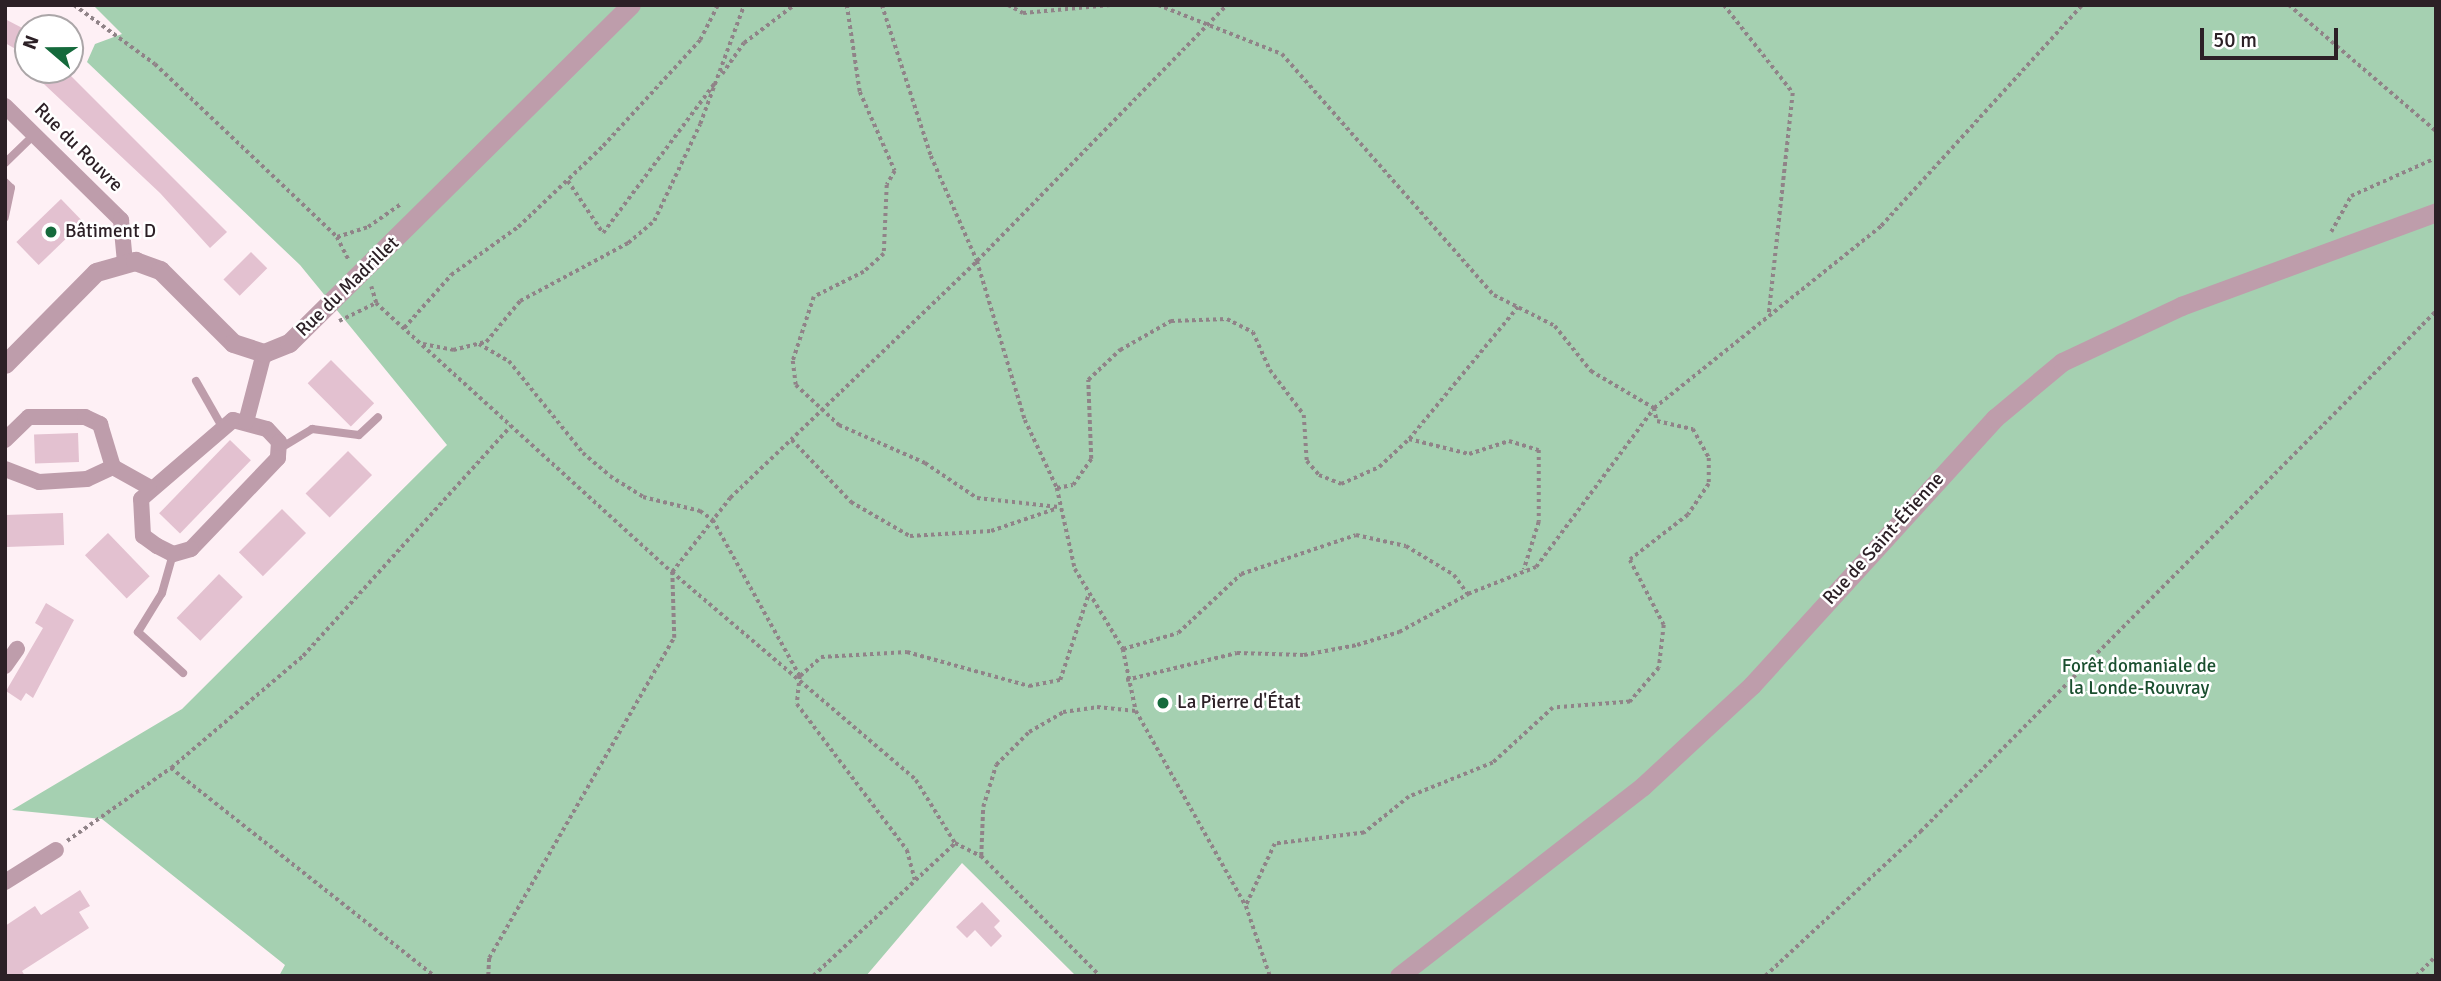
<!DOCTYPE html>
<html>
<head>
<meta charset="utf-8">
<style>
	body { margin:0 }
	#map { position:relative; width:2441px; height:981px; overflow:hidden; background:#fef0f5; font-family:Signika,sans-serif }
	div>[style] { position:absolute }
	.green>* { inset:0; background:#a5d0b1 }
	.building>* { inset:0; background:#e3c1d0; transform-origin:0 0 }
	.path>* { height:3.5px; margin-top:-1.75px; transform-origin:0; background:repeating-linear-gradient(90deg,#908388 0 3.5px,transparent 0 7px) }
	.service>* { height:8px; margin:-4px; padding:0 4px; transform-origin:4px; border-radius:4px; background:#be9dab }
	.minor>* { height:16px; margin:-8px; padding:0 8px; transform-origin:8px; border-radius:8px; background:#be9dab }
	.tertiary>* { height:19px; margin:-9.5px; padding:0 9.5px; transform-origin:9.5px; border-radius:9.5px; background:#be9dab }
	.dots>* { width:19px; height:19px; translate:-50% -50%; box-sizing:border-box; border:4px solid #fff; border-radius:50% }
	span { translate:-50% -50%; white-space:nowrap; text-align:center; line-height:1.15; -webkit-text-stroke:5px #fff; paint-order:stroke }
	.street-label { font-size:19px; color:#2c2026 }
	.poi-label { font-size:19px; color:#2c2026 }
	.left { translate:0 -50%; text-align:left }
	.park-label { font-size:19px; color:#1a4f2f }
	.frame { position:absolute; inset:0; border:7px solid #2c2026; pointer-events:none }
	.north { position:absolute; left:14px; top:14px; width:70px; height:70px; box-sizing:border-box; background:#fff; border:2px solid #aba6a8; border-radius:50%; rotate:290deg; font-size:19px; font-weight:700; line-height:28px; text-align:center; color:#2c2026 }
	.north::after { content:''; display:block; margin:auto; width:24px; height:32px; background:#156a3c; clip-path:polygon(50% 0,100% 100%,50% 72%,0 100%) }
	.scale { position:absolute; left:2200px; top:28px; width:138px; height:32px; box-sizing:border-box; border:4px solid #2c2026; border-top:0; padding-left:9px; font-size:21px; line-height:24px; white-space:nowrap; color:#2c2026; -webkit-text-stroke:5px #fff; paint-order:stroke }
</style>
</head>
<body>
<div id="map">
	<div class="green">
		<i style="clip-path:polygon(93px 5px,2436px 5px,2436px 976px,1076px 976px,962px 863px,866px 976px,279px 976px,285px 965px,102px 819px,12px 810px,182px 709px,447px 445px,300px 265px,87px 62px,95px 44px,122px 34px)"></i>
	</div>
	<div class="building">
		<i style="clip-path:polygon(5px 19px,28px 31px,28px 56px,5px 43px)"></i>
		<i style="clip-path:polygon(29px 70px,65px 70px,227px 232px,210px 248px,160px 193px)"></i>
		<i style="left:61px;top:199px;width:32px;height:62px;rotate:46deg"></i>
		<i style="left:251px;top:252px;width:23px;height:39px;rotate:45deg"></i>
		<i style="left:331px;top:360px;width:61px;height:33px;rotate:45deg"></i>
		<i style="left:78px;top:433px;width:29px;height:44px;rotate:88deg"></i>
		<i style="left:230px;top:440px;width:29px;height:102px;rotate:44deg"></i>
		<i style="left:348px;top:451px;width:34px;height:60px;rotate:45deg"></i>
		<i style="left:282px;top:509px;width:34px;height:61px;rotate:45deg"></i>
		<i style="left:63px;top:513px;width:32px;height:58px;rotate:88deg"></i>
		<i style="left:108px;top:533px;width:60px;height:32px;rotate:46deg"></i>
		<i style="left:219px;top:574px;width:33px;height:61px;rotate:44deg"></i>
		<i style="clip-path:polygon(46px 603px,74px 620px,33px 698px,26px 693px,21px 701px,6px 691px,43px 628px,35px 623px)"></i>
		<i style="clip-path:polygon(80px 890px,90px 906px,79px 912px,89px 928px,22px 971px,25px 976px,5px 976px,5px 926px,35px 906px,41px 915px)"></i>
		<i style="clip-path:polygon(982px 902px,1000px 921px,994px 927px,1002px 936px,991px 947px,975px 930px,967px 938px,956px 927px)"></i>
	</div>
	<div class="path">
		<i style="left:74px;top:5px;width:100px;rotate:36.1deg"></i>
		<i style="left:155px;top:64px;width:251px;rotate:43.5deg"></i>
		<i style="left:337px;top:237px;width:25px;rotate:63deg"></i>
		<i style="left:847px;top:5px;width:88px;rotate:81.5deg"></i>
		<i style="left:860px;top:92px;width:86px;rotate:66.1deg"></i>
		<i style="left:895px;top:171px;width:16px;rotate:120deg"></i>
		<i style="left:887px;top:185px;width:69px;rotate:92.5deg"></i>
		<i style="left:884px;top:254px;width:27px;rotate:138deg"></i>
		<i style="left:864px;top:272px;width:56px;rotate:153.4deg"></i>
		<i style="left:814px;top:297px;width:67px;rotate:108.2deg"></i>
		<i style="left:793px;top:361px;width:24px;rotate:83deg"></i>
		<i style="left:796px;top:385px;width:59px;rotate:42.9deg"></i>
		<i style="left:839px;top:425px;width:94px;rotate:23.8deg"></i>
		<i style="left:925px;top:463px;width:63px;rotate:33.9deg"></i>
		<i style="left:977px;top:498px;width:82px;rotate:6.3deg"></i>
		<i style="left:882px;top:5px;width:159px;rotate:72deg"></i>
		<i style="left:931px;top:156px;width:115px;rotate:66.3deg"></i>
		<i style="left:977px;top:261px;width:166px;rotate:73.2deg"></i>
		<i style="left:1025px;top:420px;width:75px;rotate:64.8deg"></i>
		<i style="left:1057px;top:488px;width:83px;rotate:77.5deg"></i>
		<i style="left:1075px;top:569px;width:93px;rotate:59deg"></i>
		<i style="left:1123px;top:649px;width:63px;rotate:78.2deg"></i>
		<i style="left:1136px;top:711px;width:224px;rotate:60.6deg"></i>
		<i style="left:1246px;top:906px;width:74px;rotate:71.1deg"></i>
		<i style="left:1008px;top:5px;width:17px;rotate:28deg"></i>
		<i style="left:1023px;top:13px;width:88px;rotate:-5.2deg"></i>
		<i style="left:1158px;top:5px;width:133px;rotate:21.6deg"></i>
		<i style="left:1282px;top:54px;width:321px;rotate:48.7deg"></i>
		<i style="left:1494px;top:295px;width:68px;rotate:26.9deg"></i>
		<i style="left:1555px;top:326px;width:58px;rotate:51.3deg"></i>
		<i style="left:1591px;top:371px;width:73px;rotate:30.4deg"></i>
		<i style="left:1654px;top:408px;width:13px;rotate:77deg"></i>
		<i style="left:1657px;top:421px;width:37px;rotate:13deg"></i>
		<i style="left:1693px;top:429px;width:33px;rotate:61deg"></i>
		<i style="left:1709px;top:458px;width:26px;rotate:90deg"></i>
		<i style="left:1709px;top:484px;width:37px;rotate:124deg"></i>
		<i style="left:1688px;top:515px;width:73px;rotate:142.2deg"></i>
		<i style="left:1630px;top:560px;width:73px;rotate:62.4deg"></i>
		<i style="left:1664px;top:625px;width:43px;rotate:96.6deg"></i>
		<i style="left:1659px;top:668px;width:45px;rotate:130.5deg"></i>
		<i style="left:1630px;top:702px;width:77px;rotate:175.5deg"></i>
		<i style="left:1553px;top:708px;width:81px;rotate:137.5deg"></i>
		<i style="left:1493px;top:763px;width:91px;rotate:158deg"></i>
		<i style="left:1409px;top:797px;width:58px;rotate:141.3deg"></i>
		<i style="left:1364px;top:833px;width:90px;rotate:173deg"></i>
		<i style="left:1275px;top:844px;width:68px;rotate:115.1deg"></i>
		<i style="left:1724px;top:5px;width:112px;rotate:51.9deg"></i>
		<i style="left:1793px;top:93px;width:221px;rotate:96.2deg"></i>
		<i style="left:2289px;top:5px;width:194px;rotate:40.6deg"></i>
		<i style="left:722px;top:74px;width:38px;rotate:-55deg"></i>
		<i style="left:744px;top:43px;width:63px;rotate:-37.2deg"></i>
		<i style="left:568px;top:181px;width:63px;rotate:56.1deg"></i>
		<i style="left:603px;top:233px;width:187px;rotate:-53.3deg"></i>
		<i style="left:2331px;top:232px;width:41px;rotate:-60.9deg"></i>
		<i style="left:2351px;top:196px;width:93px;rotate:-24.1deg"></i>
		<i style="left:337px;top:237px;width:33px;rotate:-18deg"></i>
		<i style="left:368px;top:227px;width:39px;rotate:-35deg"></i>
		<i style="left:376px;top:303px;width:400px;rotate:42.3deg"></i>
		<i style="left:672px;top:572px;width:321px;rotate:40.4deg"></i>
		<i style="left:916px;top:780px;width:74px;rotate:58.2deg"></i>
		<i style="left:955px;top:843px;width:29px;rotate:27deg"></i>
		<i style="left:981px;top:856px;width:169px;rotate:45.2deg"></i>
		<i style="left:339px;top:321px;width:41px;rotate:-25.9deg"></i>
		<i style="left:376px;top:303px;width:17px;rotate:-107deg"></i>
		<i style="left:404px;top:328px;width:71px;rotate:-48.4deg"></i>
		<i style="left:451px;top:275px;width:82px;rotate:-35.6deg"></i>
		<i style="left:518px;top:227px;width:117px;rotate:-43.6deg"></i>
		<i style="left:603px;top:146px;width:144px;rotate:-47.5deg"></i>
		<i style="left:700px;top:40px;width:39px;rotate:-63deg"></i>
		<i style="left:423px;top:344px;width:31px;rotate:11deg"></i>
		<i style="left:453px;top:350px;width:34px;rotate:-14deg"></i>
		<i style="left:486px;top:342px;width:53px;rotate:-50.3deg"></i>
		<i style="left:520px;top:301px;width:123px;rotate:-28.2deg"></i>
		<i style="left:628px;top:243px;width:34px;rotate:-40deg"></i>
		<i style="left:654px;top:221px;width:107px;rotate:-64.6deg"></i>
		<i style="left:700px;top:124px;width:127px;rotate:-69.7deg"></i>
		<i style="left:479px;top:344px;width:34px;rotate:30deg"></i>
		<i style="left:509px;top:361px;width:118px;rotate:51.2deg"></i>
		<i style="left:583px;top:453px;width:35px;rotate:40deg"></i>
		<i style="left:610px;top:476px;width:39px;rotate:32deg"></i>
		<i style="left:643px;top:497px;width:59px;rotate:13.8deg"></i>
		<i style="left:700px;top:511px;width:16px;rotate:35deg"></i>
		<i style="left:713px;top:520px;width:179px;rotate:60.9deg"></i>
		<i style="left:800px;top:676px;width:28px;rotate:96deg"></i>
		<i style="left:797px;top:704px;width:183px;rotate:53deg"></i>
		<i style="left:907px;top:850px;width:31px;rotate:75deg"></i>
		<i style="left:1409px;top:439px;width:171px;rotate:-50.5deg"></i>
		<i style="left:792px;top:440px;width:86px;rotate:46.4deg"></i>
		<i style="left:851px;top:502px;width:68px;rotate:30deg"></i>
		<i style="left:910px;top:536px;width:81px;rotate:-3.5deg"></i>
		<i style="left:991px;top:531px;width:68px;rotate:-19deg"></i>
		<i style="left:1057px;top:488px;width:16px;rotate:-11deg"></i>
		<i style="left:1073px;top:485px;width:32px;rotate:-55deg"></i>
		<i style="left:1091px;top:459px;width:79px;rotate:-92.2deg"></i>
		<i style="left:1088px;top:380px;width:44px;rotate:-43.2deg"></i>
		<i style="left:1120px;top:350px;width:59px;rotate:-29.6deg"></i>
		<i style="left:1171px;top:321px;width:56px;rotate:-2deg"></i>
		<i style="left:1227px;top:319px;width:29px;rotate:27deg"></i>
		<i style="left:1253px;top:332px;width:42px;rotate:65.9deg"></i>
		<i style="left:1270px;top:370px;width:56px;rotate:52.9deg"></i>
		<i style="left:1304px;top:415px;width:46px;rotate:86.3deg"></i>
		<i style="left:1307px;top:461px;width:18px;rotate:49deg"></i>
		<i style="left:1319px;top:475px;width:24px;rotate:22deg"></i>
		<i style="left:1341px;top:484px;width:42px;rotate:-24.1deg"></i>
		<i style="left:1379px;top:467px;width:41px;rotate:-43deg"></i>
		<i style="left:1409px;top:439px;width:62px;rotate:14deg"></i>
		<i style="left:1469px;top:454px;width:42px;rotate:-18deg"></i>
		<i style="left:1509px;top:441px;width:31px;rotate:17deg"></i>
		<i style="left:1539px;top:450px;width:72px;rotate:90deg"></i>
		<i style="left:1539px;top:522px;width:50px;rotate:107.4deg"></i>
		<i style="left:1123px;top:649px;width:57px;rotate:-16.2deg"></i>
		<i style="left:1178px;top:633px;width:86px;rotate:-43.1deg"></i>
		<i style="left:1241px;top:574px;width:121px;rotate:-18.7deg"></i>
		<i style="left:1356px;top:535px;width:51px;rotate:12.4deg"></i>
		<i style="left:1406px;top:546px;width:56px;rotate:31.1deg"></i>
		<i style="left:1454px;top:575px;width:24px;rotate:54deg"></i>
		<i style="left:800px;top:676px;width:28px;rotate:-42deg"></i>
		<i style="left:821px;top:657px;width:86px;rotate:-3.3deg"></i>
		<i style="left:907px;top:652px;width:127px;rotate:15.6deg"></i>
		<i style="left:1029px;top:686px;width:32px;rotate:-11deg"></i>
		<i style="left:1060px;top:680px;width:89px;rotate:-71.6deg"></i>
		<i style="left:1126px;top:680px;width:114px;rotate:-13.7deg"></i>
		<i style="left:1237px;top:653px;width:67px;rotate:1.7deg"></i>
		<i style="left:1304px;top:655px;width:54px;rotate:-10.7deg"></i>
		<i style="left:1357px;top:645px;width:44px;rotate:-17.2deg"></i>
		<i style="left:1399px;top:632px;width:79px;rotate:-28.8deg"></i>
		<i style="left:1468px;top:594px;width:73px;rotate:-21.7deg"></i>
		<i style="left:1536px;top:567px;width:198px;rotate:-53.4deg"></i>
		<i style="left:1654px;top:408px;width:291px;rotate:-38.7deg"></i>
		<i style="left:1881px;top:226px;width:299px;rotate:-47.7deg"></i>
		<i style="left:171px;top:768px;width:335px;rotate:38.3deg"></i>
		<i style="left:67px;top:841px;width:127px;rotate:-35.1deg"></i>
		<i style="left:171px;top:768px;width:173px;rotate:-40.3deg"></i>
		<i style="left:303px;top:656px;width:310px;rotate:-47.9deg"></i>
		<i style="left:981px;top:856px;width:49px;rotate:-87.7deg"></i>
		<i style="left:983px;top:807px;width:44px;rotate:-72.8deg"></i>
		<i style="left:996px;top:765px;width:47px;rotate:-45deg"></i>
		<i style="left:1029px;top:732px;width:39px;rotate:-30deg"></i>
		<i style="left:1063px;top:712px;width:34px;rotate:-8deg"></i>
		<i style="left:1097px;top:707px;width:39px;rotate:6deg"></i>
		<i style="left:488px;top:976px;width:18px;rotate:-87deg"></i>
		<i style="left:489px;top:958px;width:370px;rotate:-60deg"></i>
		<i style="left:674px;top:638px;width:66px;rotate:-91.7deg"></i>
		<i style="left:672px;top:572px;width:94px;rotate:-51.9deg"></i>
		<i style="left:730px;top:498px;width:342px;rotate:-43.8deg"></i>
		<i style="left:977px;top:261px;width:358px;rotate:-45.7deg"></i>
		<i style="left:813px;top:976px;width:195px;rotate:-43.1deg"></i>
		<i style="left:1765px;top:976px;width:212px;rotate:-42.9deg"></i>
		<i style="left:1920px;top:832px;width:733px;rotate:-45.28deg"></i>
		<i style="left:2416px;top:976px;width:28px;rotate:-45deg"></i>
	</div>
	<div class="service">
		<i style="left:5px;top:163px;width:40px;rotate:-44deg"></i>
		<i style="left:5px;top:182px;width:8px;rotate:45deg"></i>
		<i style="left:11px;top:188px;width:30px;rotate:102deg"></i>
		<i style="left:196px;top:381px;width:51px;rotate:60.4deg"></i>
		<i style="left:279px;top:449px;width:39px;rotate:-31deg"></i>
		<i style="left:312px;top:429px;width:47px;rotate:7.3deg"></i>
		<i style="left:359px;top:435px;width:26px;rotate:-43deg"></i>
		<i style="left:173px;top:554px;width:41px;rotate:105.8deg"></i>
		<i style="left:162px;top:593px;width:46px;rotate:121.6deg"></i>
		<i style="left:138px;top:632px;width:61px;rotate:42.3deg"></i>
	</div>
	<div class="minor">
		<i style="left:5px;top:106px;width:163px;rotate:44.5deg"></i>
		<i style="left:121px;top:220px;width:42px;rotate:84.6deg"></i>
		<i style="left:233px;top:420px;width:35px;rotate:15deg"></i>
		<i style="left:267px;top:429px;width:18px;rotate:47deg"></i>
		<i style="left:279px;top:442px;width:16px;rotate:94deg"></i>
		<i style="left:278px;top:458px;width:126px;rotate:133.7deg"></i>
		<i style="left:191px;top:549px;width:19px;rotate:164deg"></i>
		<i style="left:173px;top:554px;width:18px;rotate:-153deg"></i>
		<i style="left:157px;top:546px;width:17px;rotate:-144deg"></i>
		<i style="left:143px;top:536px;width:37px;rotate:-93deg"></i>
		<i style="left:141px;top:499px;width:121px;rotate:-40.7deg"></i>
		<i style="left:246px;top:422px;width:71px;rotate:-75.4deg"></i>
		<i style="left:5px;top:440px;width:33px;rotate:-44deg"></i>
		<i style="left:29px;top:417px;width:56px"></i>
		<i style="left:85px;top:417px;width:17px;rotate:25deg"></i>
		<i style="left:100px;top:424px;width:45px;rotate:73.2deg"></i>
		<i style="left:113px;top:467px;width:41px;rotate:29.1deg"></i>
		<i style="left:5px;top:469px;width:36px;rotate:21deg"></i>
		<i style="left:39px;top:482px;width:48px;rotate:-3.6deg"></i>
		<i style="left:87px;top:479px;width:29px;rotate:-25deg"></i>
		<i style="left:5px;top:666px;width:21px;rotate:-55deg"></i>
		<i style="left:5px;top:882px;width:60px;rotate:-32.1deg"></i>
	</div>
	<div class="tertiary">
		<i style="left:5px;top:364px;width:129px;rotate:-45.3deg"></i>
		<i style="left:96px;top:272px;width:41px;rotate:-15.8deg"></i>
		<i style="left:135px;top:261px;width:27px;rotate:20deg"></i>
		<i style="left:160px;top:270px;width:103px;rotate:45deg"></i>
		<i style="left:233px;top:343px;width:33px;rotate:18deg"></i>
		<i style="left:264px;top:353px;width:27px;rotate:-22deg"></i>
		<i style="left:289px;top:343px;width:481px;rotate:-44.7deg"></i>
		<i style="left:1399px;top:976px;width:309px;rotate:-37.9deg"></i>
		<i style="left:1643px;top:786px;width:149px;rotate:-42.8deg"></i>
		<i style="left:1752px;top:685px;width:361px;rotate:-47.7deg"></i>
		<i style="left:1995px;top:418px;width:87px;rotate:-39.9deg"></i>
		<i style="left:2062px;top:362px;width:132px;rotate:-25.2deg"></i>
		<i style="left:2181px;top:306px;width:272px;rotate:-20.2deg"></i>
	</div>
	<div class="dots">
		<i style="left:51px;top:232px;background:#156a3c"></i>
		<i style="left:1163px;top:703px;background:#156a3c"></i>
	</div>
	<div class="street-label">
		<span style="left:78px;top:148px;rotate:45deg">Rue du Rouvre</span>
		<span style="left:348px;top:287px;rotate:-44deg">Rue du Madrillet</span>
		<span style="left:1884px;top:539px;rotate:-48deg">Rue de Saint-Étienne</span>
	</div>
	<div class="poi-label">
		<span class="left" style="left:65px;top:232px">Bâtiment D</span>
		<span class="left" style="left:1177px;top:703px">La Pierre d'État</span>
	</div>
	<div class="park-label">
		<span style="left:2139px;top:678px">Forêt domaniale de<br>la Londe-Rouvray</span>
	</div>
	<div class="frame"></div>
	<div class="north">N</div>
	<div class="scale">50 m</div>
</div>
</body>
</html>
